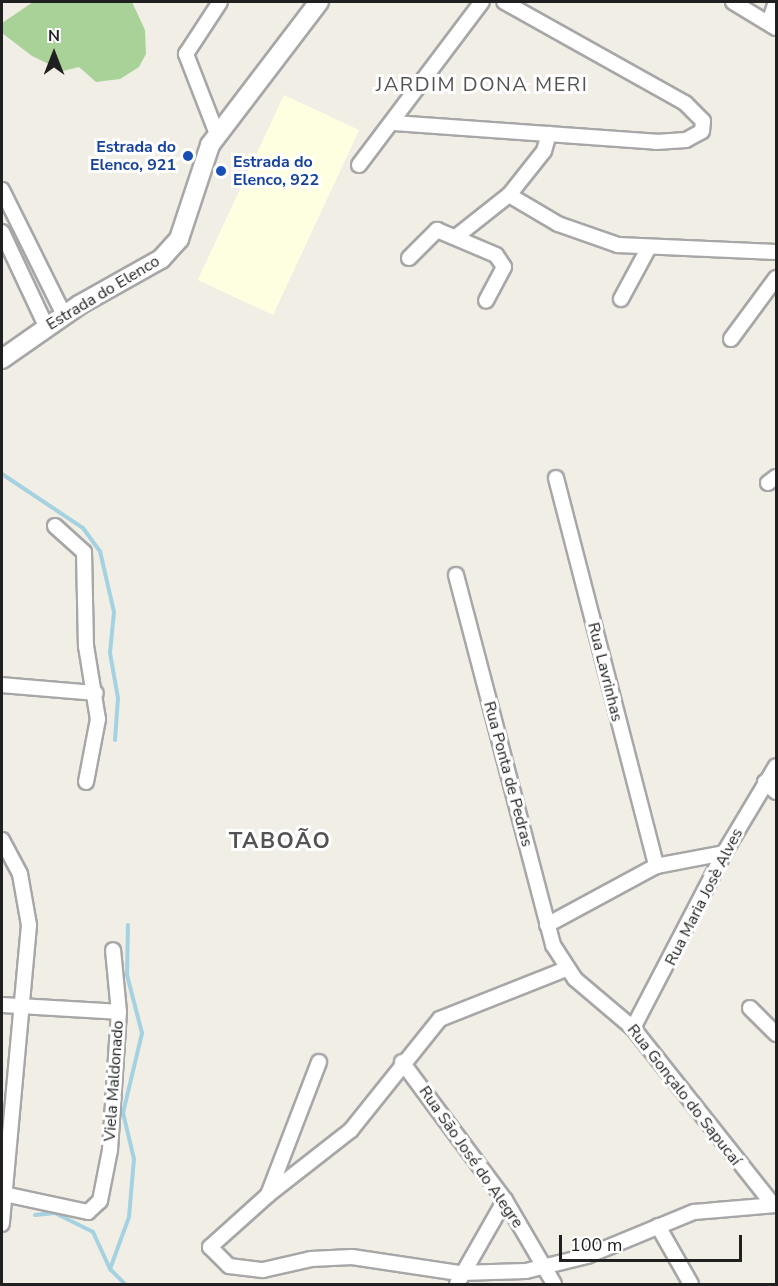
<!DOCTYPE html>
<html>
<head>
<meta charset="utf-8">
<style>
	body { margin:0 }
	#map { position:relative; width:778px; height:1286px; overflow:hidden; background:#f1eee6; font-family:"Nunito Sans",sans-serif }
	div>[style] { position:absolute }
	.education>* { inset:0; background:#feffe1; transform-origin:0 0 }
	.forest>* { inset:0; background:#a9d299 }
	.stream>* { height:4px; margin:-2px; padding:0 2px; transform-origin:2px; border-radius:2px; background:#a5d2e1 }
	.roads { filter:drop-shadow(2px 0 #a7a7a7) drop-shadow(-2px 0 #a7a7a7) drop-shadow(0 2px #a7a7a7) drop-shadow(0 -2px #a7a7a7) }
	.minor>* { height:14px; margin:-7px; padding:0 7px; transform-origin:7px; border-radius:7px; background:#fff }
	.tertiary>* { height:18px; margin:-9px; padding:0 9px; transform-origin:9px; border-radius:9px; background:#fff }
	.dots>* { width:16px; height:16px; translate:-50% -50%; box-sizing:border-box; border:3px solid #fff; border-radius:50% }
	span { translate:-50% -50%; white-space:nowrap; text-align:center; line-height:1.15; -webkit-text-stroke:6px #fff; paint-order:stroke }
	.transit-label { font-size:16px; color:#164399; font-weight:700 }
	.right { translate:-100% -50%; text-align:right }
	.left { translate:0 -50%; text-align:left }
	.street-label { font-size:16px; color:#202020 }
	.quarter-label { font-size:20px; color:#535353; letter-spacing:1.5px }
	.district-label { font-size:22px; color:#535353; font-weight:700; letter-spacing:1.5px }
	.frame { position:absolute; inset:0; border:3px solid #202020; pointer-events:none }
	.north { position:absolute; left:24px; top:24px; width:60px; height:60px; -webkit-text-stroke:4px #fff; paint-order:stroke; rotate:0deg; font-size:16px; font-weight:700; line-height:24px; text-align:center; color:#202020 }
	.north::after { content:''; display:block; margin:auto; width:21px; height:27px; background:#202020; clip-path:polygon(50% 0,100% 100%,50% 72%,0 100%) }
	.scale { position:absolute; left:559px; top:1235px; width:183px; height:27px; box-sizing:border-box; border:3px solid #202020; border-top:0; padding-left:8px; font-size:18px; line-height:21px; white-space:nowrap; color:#202020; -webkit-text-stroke:4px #fff; paint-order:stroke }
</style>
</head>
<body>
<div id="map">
	<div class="education">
		<i style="left:284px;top:95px;width:83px;height:204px;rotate:25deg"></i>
	</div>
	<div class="forest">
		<i style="clip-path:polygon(33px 2px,132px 2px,145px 30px,146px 54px,139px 67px,120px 79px,96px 82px,79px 67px,63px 71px,32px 56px,2px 33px,2px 23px)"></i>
	</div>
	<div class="stream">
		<i style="left:2px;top:474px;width:97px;rotate:33.7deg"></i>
		<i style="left:83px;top:528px;width:29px;rotate:54deg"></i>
		<i style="left:100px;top:551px;width:63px;rotate:77.1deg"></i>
		<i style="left:114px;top:612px;width:41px;rotate:95.6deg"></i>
		<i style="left:110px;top:653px;width:46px;rotate:79.9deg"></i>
		<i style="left:118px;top:698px;width:42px;rotate:94.1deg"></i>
		<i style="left:35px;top:1215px;width:20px;rotate:-6deg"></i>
		<i style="left:55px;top:1213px;width:42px;rotate:26.6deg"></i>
		<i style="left:93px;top:1232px;width:41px;rotate:65.3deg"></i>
		<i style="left:110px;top:1269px;width:21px;rotate:45deg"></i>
		<i style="left:110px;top:1269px;width:55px;rotate:-69.9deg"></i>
		<i style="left:129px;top:1217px;width:58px;rotate:-85.1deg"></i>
		<i style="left:134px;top:1159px;width:47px;rotate:-103.4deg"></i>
		<i style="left:123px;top:1113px;width:82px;rotate:-76.6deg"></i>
		<i style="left:142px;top:1033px;width:60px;rotate:-104.5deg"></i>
		<i style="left:127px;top:975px;width:50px;rotate:-88.9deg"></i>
	</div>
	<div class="roads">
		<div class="minor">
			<i style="left:733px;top:2px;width:50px;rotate:31.2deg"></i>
			<i style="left:769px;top:23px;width:22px;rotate:-72deg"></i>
			<i style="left:394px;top:123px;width:263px;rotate:4.1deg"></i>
			<i style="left:656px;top:142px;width:30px;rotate:-4deg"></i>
			<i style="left:686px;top:140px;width:18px;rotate:-29deg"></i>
			<i style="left:702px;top:131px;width:10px;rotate:-84deg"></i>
			<i style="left:703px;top:121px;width:25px;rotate:-135deg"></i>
			<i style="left:685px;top:103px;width:207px;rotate:-150.8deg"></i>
			<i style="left:217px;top:134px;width:86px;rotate:-111.2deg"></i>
			<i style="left:186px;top:54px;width:62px;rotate:-56.8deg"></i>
			<i style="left:359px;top:165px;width:204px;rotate:-53deg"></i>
			<i style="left:2px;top:190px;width:140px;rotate:63.6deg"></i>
			<i style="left:509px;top:195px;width:57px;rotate:30.6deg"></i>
			<i style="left:558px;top:224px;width:64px;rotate:19.3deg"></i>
			<i style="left:618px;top:245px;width:158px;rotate:2.5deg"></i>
			<i style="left:2px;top:232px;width:104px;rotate:64.9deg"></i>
			<i style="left:457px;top:236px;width:66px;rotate:-38.3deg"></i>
			<i style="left:509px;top:195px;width:56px;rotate:-51.5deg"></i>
			<i style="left:544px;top:151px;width:18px;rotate:-74deg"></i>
			<i style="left:409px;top:258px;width:40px;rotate:-45deg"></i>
			<i style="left:437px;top:230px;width:64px;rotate:23deg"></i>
			<i style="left:496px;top:255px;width:14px;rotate:56deg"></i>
			<i style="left:504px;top:267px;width:38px;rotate:118deg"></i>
			<i style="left:621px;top:299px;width:57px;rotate:-61.6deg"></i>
			<i style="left:731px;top:339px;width:76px;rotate:-53.6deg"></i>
			<i style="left:556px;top:478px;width:401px;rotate:75.5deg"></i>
			<i style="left:768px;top:483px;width:10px;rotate:-37deg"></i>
			<i style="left:55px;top:526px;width:39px;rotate:42deg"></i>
			<i style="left:84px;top:552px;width:94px;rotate:88.8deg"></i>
			<i style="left:86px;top:646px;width:74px;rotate:80.7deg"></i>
			<i style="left:98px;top:719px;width:64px;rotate:100.8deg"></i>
			<i style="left:456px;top:575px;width:383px;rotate:75.3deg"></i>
			<i style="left:553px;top:945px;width:40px;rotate:57.1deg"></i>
			<i style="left:575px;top:979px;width:76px;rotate:40.2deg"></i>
			<i style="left:633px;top:1028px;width:222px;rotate:51.6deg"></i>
			<i style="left:2px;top:685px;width:94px;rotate:4.9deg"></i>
			<i style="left:765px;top:782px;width:15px;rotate:42deg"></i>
			<i style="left:2px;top:840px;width:38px;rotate:62deg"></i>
			<i style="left:20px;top:874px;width:52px;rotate:80deg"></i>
			<i style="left:29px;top:925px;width:300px;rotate:95.2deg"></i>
			<i style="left:547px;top:925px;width:124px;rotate:-28.4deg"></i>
			<i style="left:656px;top:866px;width:69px;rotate:-10.8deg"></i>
			<i style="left:2px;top:1005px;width:117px;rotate:3.4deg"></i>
			<i style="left:750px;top:1008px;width:37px;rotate:45deg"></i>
			<i style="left:633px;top:1028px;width:197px;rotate:-62.5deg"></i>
			<i style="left:724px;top:853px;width:101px;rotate:-59.1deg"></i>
			<i style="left:319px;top:1062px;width:142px;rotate:111deg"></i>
			<i style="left:268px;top:1195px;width:78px;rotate:138.1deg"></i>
			<i style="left:210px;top:1247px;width:27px;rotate:45deg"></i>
			<i style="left:229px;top:1266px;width:34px;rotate:7deg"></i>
			<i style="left:263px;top:1270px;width:49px;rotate:-12.9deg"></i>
			<i style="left:311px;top:1259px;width:41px;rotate:-2.8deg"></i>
			<i style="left:352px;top:1257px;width:108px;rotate:8.5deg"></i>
			<i style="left:459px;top:1273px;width:67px;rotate:-1.7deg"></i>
			<i style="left:526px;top:1271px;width:63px;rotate:-13.8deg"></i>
			<i style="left:587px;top:1256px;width:116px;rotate:-22.4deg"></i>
			<i style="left:694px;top:1212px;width:82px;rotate:-4.9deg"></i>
			<i style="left:402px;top:1062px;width:172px;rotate:53.3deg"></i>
			<i style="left:505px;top:1200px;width:97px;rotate:59.7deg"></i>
			<i style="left:4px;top:1194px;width:86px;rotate:12.1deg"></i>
			<i style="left:88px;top:1212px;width:16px;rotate:-43deg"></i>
			<i style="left:100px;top:1201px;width:52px;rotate:-78.9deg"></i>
			<i style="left:110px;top:1150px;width:138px;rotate:-86.3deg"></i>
			<i style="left:119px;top:1012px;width:62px;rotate:-95.5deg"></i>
			<i style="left:268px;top:1195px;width:105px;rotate:-38.1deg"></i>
			<i style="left:351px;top:1130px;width:142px;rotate:-51.3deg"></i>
			<i style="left:440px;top:1019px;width:136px;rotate:-21.6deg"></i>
			<i style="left:658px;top:1226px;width:67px;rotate:60.4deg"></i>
			<i style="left:457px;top:1284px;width:97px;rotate:-60.3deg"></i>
		</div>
		<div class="tertiary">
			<i style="left:2px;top:359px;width:94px;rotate:-35deg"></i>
			<i style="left:79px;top:305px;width:94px;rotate:-29.3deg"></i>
			<i style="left:161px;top:259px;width:27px;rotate:-48deg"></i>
			<i style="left:179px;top:239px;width:99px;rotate:-71.7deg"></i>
			<i style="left:210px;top:145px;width:180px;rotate:-52.7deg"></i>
		</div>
	</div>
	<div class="dots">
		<i style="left:188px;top:156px;background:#1a4fb4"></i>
		<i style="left:221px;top:171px;background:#1a4fb4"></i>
	</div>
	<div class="transit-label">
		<span class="right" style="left:176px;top:156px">Estrada do<br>Elenco, 921</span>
		<span class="left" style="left:233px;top:171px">Estrada do<br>Elenco, 922</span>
	</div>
	<div class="street-label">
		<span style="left:103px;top:293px;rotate:-31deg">Estrada do Elenco</span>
		<span style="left:605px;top:672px;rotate:76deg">Rua Lavrinhas</span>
		<span style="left:508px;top:774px;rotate:75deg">Rua Ponta de Pedras</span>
		<span style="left:704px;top:897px;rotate:-63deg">Rua Maria Josè Alves</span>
		<span style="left:114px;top:1081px;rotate:-86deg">Viela Maldonado</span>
		<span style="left:684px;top:1095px;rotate:52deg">Rua Gonçalo do Sapucaí</span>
		<span style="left:471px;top:1157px;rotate:55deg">Rua São José do Alegre</span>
	</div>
	<div class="quarter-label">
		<span style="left:482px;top:84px">JARDIM DONA MERI</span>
	</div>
	<div class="district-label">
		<span style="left:280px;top:842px">TABOÃO</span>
	</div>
	<div class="frame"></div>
	<div class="north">N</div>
	<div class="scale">100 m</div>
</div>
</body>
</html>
